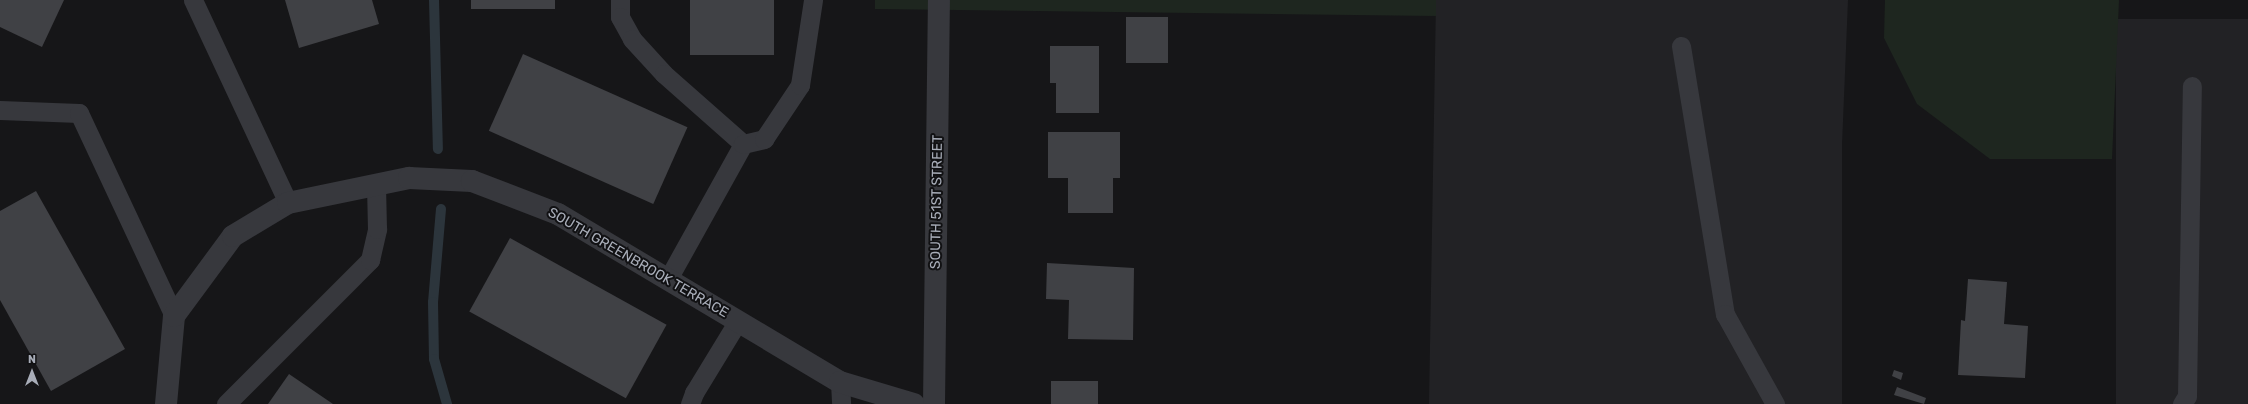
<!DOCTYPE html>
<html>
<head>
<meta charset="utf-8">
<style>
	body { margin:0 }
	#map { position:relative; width:2248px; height:404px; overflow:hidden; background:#161618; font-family:Rubik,sans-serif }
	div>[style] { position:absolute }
	.built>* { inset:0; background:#222225; transform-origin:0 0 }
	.green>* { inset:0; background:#1e261f }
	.stream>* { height:10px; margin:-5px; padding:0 5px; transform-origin:5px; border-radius:5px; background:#2c353c }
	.building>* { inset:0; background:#404145; transform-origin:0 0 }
	.service>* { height:19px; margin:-9.5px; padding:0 9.5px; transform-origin:9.5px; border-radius:9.5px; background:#37383d }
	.minor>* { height:22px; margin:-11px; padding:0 11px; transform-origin:11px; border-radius:11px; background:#37383d }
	span { translate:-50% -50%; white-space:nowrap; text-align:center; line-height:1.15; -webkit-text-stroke:4px #111113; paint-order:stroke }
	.street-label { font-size:14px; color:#a8adb8 }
	.north { position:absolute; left:12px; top:352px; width:40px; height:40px; -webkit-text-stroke:3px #111113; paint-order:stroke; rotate:0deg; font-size:11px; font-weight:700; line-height:16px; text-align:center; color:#a8adb8 }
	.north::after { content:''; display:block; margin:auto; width:14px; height:18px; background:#a8adb8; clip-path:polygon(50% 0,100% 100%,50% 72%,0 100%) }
</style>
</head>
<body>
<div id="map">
	<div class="built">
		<i style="clip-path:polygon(1436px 0,1848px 0,1842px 145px,1842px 404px,1429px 404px)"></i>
		<i style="left:2116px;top:19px;width:132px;height:385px"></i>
	</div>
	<div class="green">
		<i style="clip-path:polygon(875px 0,1436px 0,1436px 16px,875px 9px)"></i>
		<i style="clip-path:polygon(1885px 0,2119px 0,2112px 159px,1990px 159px,1917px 104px,1884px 38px)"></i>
	</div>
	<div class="stream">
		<i style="left:434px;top:0;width:149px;rotate:88.5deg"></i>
		<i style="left:441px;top:209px;width:93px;rotate:94.9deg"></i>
		<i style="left:433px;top:302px;width:57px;rotate:89deg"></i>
		<i style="left:434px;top:359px;width:47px;rotate:73.9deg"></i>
	</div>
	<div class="building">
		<i style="clip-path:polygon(0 0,64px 0,42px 47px,0 27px)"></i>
		<i style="clip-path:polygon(285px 0,372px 0,379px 24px,299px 48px)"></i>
		<i style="left:471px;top:0;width:84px;height:9px"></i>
		<i style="left:690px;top:0;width:84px;height:55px"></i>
		<i style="left:1126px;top:17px;width:42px;height:46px"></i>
		<i style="clip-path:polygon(1050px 46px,1099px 46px,1099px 113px,1056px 113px,1056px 83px,1050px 83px)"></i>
		<i style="left:523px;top:54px;width:180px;height:84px;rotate:24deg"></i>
		<i style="clip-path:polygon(1048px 132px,1120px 132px,1120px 178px,1113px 178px,1113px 213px,1068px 213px,1068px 178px,1048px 178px)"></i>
		<i style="clip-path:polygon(36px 191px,125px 349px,51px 391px,0 300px,0 211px)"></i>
		<i style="left:510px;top:238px;width:179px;height:84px;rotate:29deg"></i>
		<i style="clip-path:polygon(1047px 263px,1134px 268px,1133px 340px,1068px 339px,1069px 300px,1046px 299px)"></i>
		<i style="clip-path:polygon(1968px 279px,2007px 282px,2004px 324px,2028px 326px,2025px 378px,1958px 375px,1961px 320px,1965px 321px)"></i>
		<i style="clip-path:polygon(1894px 370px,1903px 373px,1901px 380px,1892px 376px)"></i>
		<i style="clip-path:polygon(289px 374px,333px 404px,268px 404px)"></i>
		<i style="left:1051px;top:381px;width:47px;height:23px"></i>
		<i style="clip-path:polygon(1897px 387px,1926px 398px,1924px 404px,1894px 395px)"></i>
	</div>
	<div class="service">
		<i style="left:193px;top:0;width:224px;rotate:64.9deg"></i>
		<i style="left:620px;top:0;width:17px;rotate:90deg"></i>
		<i style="left:620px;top:17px;width:25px;rotate:61deg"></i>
		<i style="left:632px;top:39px;width:47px;rotate:47.6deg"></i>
		<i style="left:664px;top:74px;width:106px;rotate:41.5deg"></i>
		<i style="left:1681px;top:46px;width:272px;rotate:80.7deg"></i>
		<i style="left:1725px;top:314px;width:103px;rotate:60.9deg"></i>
		<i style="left:0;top:110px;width:79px;rotate:2.2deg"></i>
		<i style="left:79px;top:113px;width:224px;rotate:64.9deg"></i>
		<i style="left:668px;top:279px;width:154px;rotate:-60.9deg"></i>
		<i style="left:743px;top:144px;width:22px;rotate:-13deg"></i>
		<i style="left:764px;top:139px;width:65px;rotate:-56.3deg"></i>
		<i style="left:800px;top:85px;width:86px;rotate:-81.3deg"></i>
		<i style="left:840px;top:382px;width:22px;rotate:87deg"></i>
		<i style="left:226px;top:404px;width:204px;rotate:-45deg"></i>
		<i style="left:370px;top:260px;width:32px;rotate:-77deg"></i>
		<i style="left:377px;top:229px;width:44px;rotate:-91.3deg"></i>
		<i style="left:690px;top:404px;width:12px;rotate:-70deg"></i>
		<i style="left:694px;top:393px;width:84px;rotate:-58.6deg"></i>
		<i style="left:2182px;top:404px;width:9px;rotate:-58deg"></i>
		<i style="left:2187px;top:396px;width:310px;rotate:-89.1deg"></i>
	</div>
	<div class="minor">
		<i style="left:166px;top:404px;width:88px;rotate:-84.8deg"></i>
		<i style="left:174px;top:316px;width:99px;rotate:-53.6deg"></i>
		<i style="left:233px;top:236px;width:64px;rotate:-31deg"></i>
		<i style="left:288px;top:203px;width:124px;rotate:-11.7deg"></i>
		<i style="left:409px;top:178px;width:63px;rotate:2.7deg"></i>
		<i style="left:472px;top:181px;width:92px;rotate:21deg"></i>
		<i style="left:558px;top:214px;width:328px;rotate:30.8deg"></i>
		<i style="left:840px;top:382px;width:77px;rotate:16.6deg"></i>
		<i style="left:934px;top:404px;width:404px;rotate:-89.3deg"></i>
	</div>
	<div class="street-label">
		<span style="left:937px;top:202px;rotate:-89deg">SOUTH 51ST STREET</span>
		<span style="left:638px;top:263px;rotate:30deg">SOUTH GREENBROOK TERRACE</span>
	</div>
	<div class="north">N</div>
</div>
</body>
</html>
